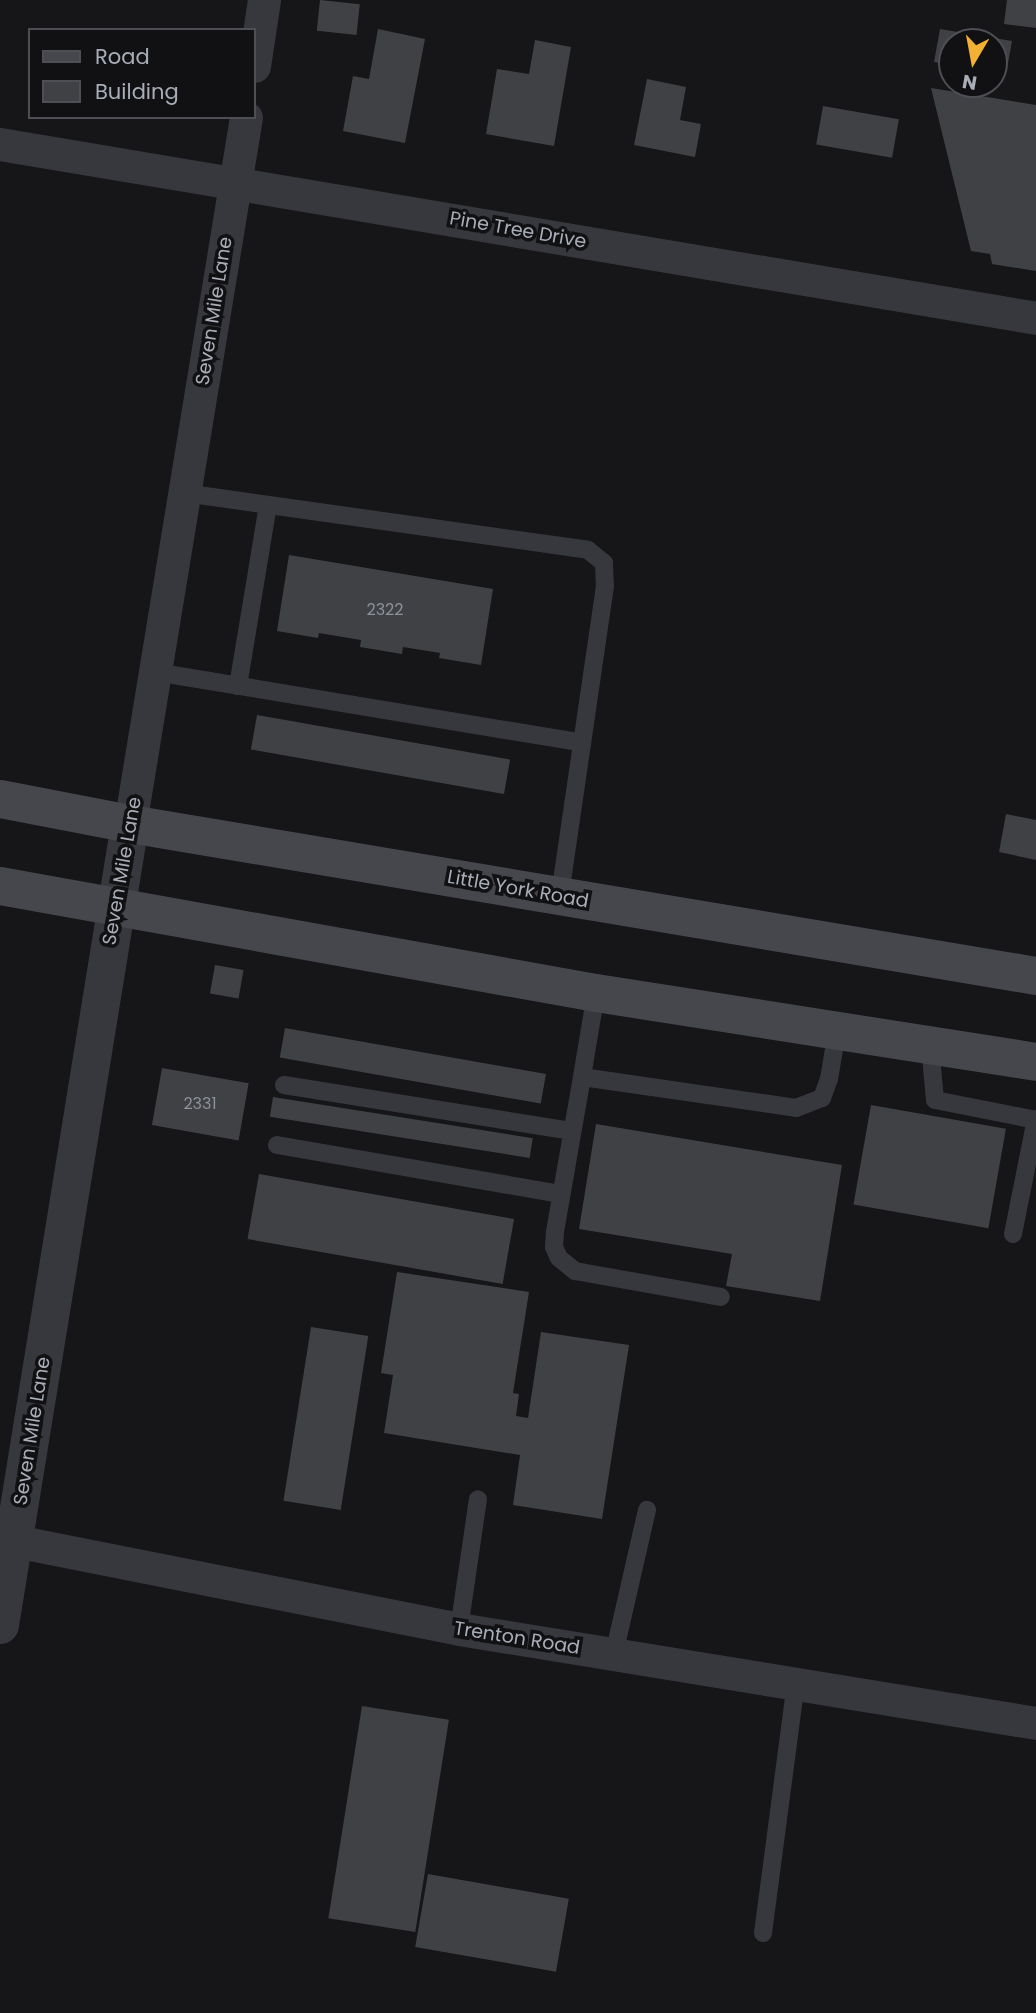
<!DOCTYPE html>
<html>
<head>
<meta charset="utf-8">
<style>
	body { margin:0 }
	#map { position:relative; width:1036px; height:2013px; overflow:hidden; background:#161618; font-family:Poppins,sans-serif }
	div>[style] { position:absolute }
	.building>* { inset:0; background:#404145; transform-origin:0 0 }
	.service>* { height:18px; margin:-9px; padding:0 9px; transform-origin:9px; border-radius:9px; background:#37383d }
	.minor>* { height:33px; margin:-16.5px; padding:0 16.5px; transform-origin:16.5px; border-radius:16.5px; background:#37383d }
	.tertiary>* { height:38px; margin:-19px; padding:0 19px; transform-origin:19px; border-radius:19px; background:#37383d }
	.secondary>* { height:38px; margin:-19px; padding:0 19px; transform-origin:19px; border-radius:19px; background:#45474d }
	span { translate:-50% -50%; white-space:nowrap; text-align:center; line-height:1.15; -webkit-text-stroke:7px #111113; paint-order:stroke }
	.number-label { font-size:16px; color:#8e929b }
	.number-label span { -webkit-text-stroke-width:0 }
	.street-label { font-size:19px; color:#a8adb8 }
	.legend { position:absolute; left:28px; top:28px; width:228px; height:91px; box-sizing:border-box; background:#111113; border:2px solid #4d4f55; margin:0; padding:9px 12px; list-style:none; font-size:21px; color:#a8adb8 }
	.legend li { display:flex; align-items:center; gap:14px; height:35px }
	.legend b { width:35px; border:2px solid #4d4f55 }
	.north { position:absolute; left:938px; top:28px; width:70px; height:70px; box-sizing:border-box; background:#111113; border:2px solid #4d4f55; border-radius:50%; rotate:190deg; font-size:19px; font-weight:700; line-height:28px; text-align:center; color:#a8adb8 }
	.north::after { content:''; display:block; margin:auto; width:24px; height:32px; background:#f2b134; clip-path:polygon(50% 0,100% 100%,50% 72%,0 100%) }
</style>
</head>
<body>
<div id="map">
	<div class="building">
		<i style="left:320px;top:0;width:40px;height:31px;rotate:6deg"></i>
		<i style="clip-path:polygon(1007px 0,1036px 0,1036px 28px,1004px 24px)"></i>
		<i style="clip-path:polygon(378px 29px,425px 39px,405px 143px,343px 131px,353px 76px,369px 79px)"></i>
		<i style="clip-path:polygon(940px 29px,1012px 41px,1006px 74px,994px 72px,994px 42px,952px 42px,952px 65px,934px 62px)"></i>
		<i style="clip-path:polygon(535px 40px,571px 47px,554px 146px,486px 134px,497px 69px,529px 74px)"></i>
		<i style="clip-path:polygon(647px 79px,686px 87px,680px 120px,701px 124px,695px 157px,634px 145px)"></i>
		<i style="clip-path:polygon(931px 88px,1036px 105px,1036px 271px,992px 264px,990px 254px,971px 251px)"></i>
		<i style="left:823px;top:106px;width:77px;height:39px;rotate:10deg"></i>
		<i style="clip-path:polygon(289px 555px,493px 589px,481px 665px,439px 658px,440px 653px,403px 647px,402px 654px,360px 647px,361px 640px,319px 633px,318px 638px,277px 631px)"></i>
		<i style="left:257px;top:715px;width:257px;height:35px;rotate:10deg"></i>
		<i style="clip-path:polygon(1006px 814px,1036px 820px,1036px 860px,999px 852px)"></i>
		<i style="left:215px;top:965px;width:29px;height:29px;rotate:10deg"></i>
		<i style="left:285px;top:1028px;width:265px;height:30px;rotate:10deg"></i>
		<i style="left:162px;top:1068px;width:88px;height:58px;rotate:10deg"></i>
		<i style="left:273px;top:1097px;width:263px;height:20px;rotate:9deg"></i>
		<i style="left:871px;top:1105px;width:137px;height:101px;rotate:10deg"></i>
		<i style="clip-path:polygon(596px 1124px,842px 1165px,820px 1301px,726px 1286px,732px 1254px,579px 1229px)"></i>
		<i style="left:259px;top:1174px;width:259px;height:66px;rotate:10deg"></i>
		<i style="clip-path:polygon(397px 1272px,529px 1292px,513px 1393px,519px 1394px,516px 1416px,528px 1418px,541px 1332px,629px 1345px,602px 1519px,513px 1505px,520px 1455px,384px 1433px,393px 1375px,381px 1373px)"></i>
		<i style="left:311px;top:1327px;width:58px;height:176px;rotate:9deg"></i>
		<i style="left:362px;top:1706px;width:88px;height:215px;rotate:9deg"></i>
		<i style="left:428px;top:1874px;width:143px;height:74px;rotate:10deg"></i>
	</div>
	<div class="service">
		<i style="left:184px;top:493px;width:408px;rotate:8deg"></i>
		<i style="left:588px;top:550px;width:21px;rotate:39deg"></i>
		<i style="left:604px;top:563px;width:23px;rotate:88deg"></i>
		<i style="left:605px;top:586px;width:313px;rotate:98.3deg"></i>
		<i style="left:155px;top:672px;width:433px;rotate:9.4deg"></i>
		<i style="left:238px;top:686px;width:183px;rotate:-80.6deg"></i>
		<i style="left:596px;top:993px;width:85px;rotate:99.5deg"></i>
		<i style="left:582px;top:1077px;width:216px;rotate:8.2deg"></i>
		<i style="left:796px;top:1108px;width:28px;rotate:-21deg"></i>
		<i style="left:822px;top:1098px;width:20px;rotate:-70deg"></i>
		<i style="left:829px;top:1079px;width:49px;rotate:-80.5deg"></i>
		<i style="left:930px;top:1046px;width:54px;rotate:84.7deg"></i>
		<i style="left:935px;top:1100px;width:103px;rotate:11.2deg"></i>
		<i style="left:582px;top:1077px;width:157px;rotate:99.9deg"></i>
		<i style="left:555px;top:1232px;width:15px;rotate:94deg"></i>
		<i style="left:554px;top:1247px;width:12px;rotate:66deg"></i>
		<i style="left:559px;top:1258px;width:21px;rotate:39deg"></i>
		<i style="left:575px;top:1271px;width:148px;rotate:10.1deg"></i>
		<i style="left:284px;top:1085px;width:292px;rotate:9.1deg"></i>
		<i style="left:277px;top:1145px;width:288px;rotate:9.8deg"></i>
		<i style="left:1013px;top:1234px;width:117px;rotate:-78.7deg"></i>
		<i style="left:459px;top:1629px;width:131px;rotate:-81.7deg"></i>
		<i style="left:614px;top:1654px;width:148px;rotate:-77.1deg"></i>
		<i style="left:763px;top:1933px;width:251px;rotate:-82.5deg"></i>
	</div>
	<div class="minor">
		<i style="left:254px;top:66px;width:67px;rotate:-81.4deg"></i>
		<i style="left:0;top:144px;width:1051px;rotate:9.53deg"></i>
		<i style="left:130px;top:824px;width:716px;rotate:-80.68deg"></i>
		<i style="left:0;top:1538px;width:468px;rotate:11.2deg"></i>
		<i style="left:459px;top:1629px;width:585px;rotate:9.25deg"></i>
	</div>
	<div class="tertiary">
		<i style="left:0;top:1625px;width:811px;rotate:-80.78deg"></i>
	</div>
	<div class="secondary">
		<i style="left:0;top:799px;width:132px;rotate:10.9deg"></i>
		<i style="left:130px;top:824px;width:919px;rotate:9.52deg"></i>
		<i style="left:0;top:886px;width:606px;rotate:10.18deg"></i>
		<i style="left:596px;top:993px;width:445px;rotate:8.9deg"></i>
	</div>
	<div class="number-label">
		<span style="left:385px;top:610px">2322</span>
		<span style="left:200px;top:1104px">2331</span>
	</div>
	<div class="street-label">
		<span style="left:518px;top:230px;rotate:10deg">Pine Tree Drive</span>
		<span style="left:214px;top:311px;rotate:-81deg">Seven Mile Lane</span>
		<span style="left:122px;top:871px;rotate:-80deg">Seven Mile Lane</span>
		<span style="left:518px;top:889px;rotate:10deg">Little York Road</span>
		<span style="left:32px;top:1431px;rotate:-81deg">Seven Mile Lane</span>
		<span style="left:517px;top:1638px;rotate:9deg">Trenton Road</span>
	</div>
	<ul class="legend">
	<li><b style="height:9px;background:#45474d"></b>Road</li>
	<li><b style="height:19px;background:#404145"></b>Building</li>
	</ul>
	<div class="north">N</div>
</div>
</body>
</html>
